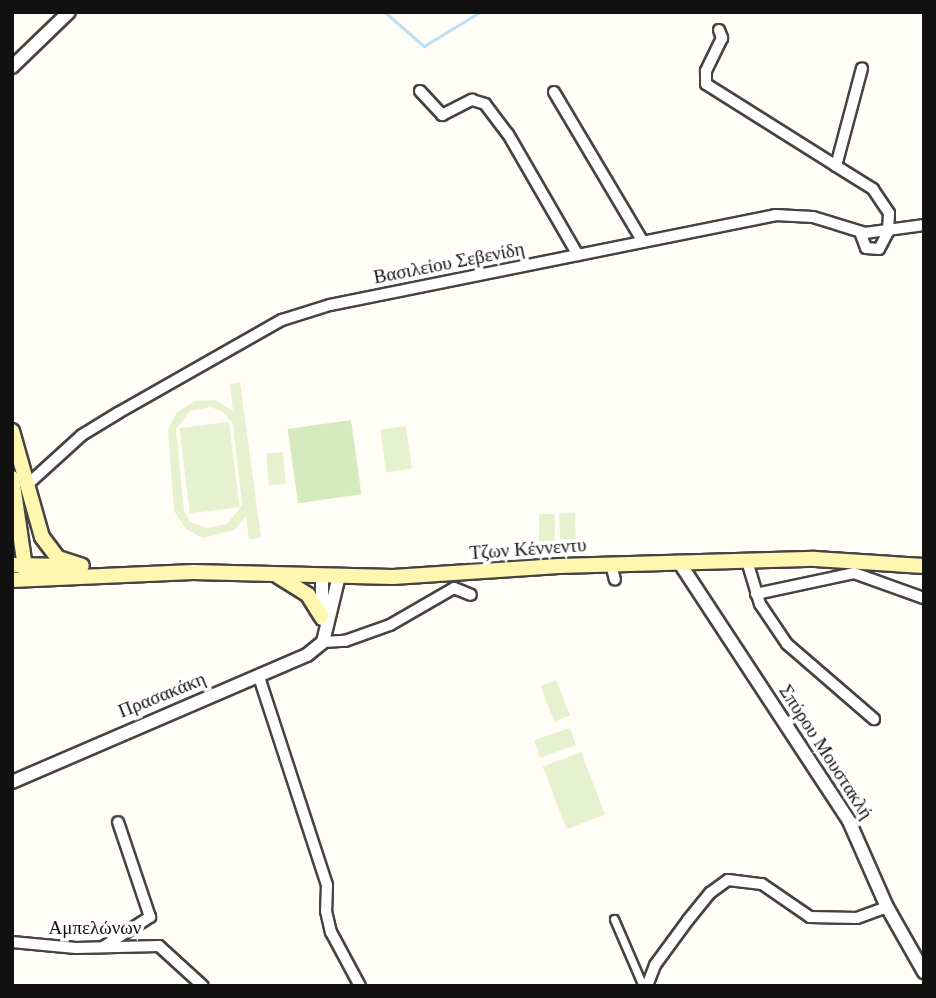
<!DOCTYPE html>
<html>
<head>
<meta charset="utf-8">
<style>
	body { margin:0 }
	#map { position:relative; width:936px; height:998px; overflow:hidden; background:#fffdf5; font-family:Georgia,serif }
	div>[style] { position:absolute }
	.green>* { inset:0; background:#d5ebbd; transform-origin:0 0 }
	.pitch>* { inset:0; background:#e6f2cf; transform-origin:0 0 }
	.stream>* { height:2.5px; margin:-1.25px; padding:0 1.25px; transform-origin:1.25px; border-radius:1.25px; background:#b9e0f7 }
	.roads { filter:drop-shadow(2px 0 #444) drop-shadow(-2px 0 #444) drop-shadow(0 2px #444) drop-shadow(0 -2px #444) }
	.pedestrian>* { height:7px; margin:-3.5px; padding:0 3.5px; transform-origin:3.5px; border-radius:3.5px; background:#fff }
	.minor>* { height:10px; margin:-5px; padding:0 5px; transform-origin:5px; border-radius:5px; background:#fff }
	.tertiary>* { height:12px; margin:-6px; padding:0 6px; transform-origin:6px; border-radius:6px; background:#fff }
	.secondary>* { height:14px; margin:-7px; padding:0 7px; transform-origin:7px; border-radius:7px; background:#fff6b0 }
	span { translate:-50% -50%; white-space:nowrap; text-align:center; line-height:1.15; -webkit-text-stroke:7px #fff; paint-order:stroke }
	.street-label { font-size:19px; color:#111 }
	.frame { position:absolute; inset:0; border:14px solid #111; pointer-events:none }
</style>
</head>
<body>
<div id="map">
	<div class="green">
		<i style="left:351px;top:420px;width:75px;height:64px;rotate:82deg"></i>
	</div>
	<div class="pitch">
		<i style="clip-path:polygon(evenodd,240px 382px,261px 538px,249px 539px,246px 516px,234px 530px,203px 538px,186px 529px,174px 511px,168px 430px,177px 412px,195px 401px,215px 400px,233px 411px,230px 384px,240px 382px,211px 407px,223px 412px,233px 424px,242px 505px,227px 524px,208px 528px,190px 522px,184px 511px,176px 429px,190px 411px,211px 407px)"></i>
		<i style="left:229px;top:422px;width:86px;height:50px;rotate:83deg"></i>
		<i style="left:406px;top:426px;width:43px;height:26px;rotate:82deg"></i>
		<i style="left:283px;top:452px;width:32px;height:17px;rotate:85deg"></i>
		<i style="left:575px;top:513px;width:33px;height:16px;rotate:88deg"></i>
		<i style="left:539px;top:514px;width:16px;height:33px"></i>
		<i style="left:556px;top:680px;width:38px;height:17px;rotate:68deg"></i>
		<i style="left:570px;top:728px;width:18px;height:38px;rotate:71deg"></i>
		<i style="left:581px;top:752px;width:67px;height:41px;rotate:69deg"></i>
	</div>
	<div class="stream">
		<i style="left:385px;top:12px;width:52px;rotate:41.1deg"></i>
		<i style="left:424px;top:46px;width:66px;rotate:-31.3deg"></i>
	</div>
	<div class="roads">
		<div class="pedestrian">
			<i style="left:614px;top:919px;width:73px;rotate:66.6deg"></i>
		</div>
		<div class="minor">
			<i style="left:719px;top:30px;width:9px;rotate:69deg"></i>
			<i style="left:722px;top:38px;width:37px;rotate:116deg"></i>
			<i style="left:706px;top:71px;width:13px;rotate:90deg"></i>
			<i style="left:706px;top:84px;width:154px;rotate:32.2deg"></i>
			<i style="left:420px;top:91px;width:33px;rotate:47deg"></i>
			<i style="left:442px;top:115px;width:34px;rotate:-27deg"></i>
			<i style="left:472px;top:100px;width:14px;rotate:17deg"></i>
			<i style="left:485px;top:104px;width:38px;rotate:53deg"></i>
			<i style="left:508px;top:134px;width:140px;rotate:60deg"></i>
			<i style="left:554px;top:92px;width:174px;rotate:59.3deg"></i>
			<i style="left:860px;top:232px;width:17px;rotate:69deg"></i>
			<i style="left:866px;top:248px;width:13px;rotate:4deg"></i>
			<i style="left:879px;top:249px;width:19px;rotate:-62deg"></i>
			<i style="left:888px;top:232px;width:19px;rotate:-87deg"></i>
			<i style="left:889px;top:213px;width:29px;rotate:-124deg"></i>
			<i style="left:873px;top:189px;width:44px;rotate:-148.1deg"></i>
			<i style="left:836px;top:166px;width:101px;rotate:-75.1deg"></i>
			<i style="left:27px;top:485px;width:74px;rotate:-42.3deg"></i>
			<i style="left:82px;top:435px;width:42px;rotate:-31.4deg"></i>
			<i style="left:118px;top:413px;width:189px;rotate:-29.6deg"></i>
			<i style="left:282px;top:320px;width:50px;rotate:-17.4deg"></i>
			<i style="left:330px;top:305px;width:454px;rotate:-11.4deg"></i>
			<i style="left:775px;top:215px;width:38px;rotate:3deg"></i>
			<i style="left:813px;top:217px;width:54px;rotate:17.1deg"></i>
			<i style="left:865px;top:233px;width:60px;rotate:-7.7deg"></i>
			<i style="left:747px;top:561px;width:45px;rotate:73.2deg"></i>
			<i style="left:760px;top:604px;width:48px;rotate:56deg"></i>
			<i style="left:787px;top:644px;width:115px;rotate:40.8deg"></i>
			<i style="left:611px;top:564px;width:16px;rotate:76deg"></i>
			<i style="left:756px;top:594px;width:100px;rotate:-12.1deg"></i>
			<i style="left:854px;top:573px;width:74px;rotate:19.7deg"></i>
			<i style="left:323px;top:642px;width:22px;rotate:-3deg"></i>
			<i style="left:345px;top:641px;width:48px;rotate:-19.6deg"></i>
			<i style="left:390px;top:625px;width:74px;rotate:-30deg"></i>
			<i style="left:454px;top:588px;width:18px;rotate:22deg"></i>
			<i style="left:259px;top:677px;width:219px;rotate:71.9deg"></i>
			<i style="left:327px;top:885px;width:26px;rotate:92deg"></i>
			<i style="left:326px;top:911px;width:22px;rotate:77deg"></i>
			<i style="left:331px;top:932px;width:61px;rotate:61.8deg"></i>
			<i style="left:12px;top:942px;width:64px;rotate:5.4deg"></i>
			<i style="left:76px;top:948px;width:83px;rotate:-1.4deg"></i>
			<i style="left:159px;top:946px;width:59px;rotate:42.3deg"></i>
			<i style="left:103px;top:947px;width:56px;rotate:-32.6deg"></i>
			<i style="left:150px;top:917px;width:100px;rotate:-108.6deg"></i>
			<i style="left:647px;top:986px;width:22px;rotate:-69deg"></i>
			<i style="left:655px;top:965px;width:56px;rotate:-53.7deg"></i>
			<i style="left:688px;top:920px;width:35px;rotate:-51deg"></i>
			<i style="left:710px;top:893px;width:22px;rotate:-36deg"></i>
			<i style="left:728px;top:880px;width:34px;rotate:7deg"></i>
			<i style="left:762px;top:884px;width:58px;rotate:34.5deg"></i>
			<i style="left:810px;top:917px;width:47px;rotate:1.2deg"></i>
			<i style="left:857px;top:918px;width:32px;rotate:-20deg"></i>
		</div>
		<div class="tertiary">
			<i style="left:12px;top:67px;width:79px;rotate:-44deg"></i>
			<i style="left:679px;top:562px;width:310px;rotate:56.7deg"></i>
			<i style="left:849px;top:821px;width:94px;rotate:66.2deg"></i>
			<i style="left:887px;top:907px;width:75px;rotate:60.4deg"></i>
			<i style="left:322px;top:619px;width:44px;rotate:-90deg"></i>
			<i style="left:12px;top:782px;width:321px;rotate:-23.3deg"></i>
			<i style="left:307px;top:655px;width:21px;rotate:-39deg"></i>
			<i style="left:323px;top:642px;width:68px;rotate:-76.4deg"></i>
		</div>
		<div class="secondary">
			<i style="left:12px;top:431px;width:110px;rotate:74.2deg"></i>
			<i style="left:42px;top:537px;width:26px;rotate:53deg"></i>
			<i style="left:58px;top:558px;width:25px;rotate:18deg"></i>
			<i style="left:12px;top:478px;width:97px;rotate:81.7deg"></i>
			<i style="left:12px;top:565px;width:59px;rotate:1deg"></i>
			<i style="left:278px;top:576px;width:36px;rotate:32deg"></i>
			<i style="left:308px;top:595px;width:25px;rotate:58deg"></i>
			<i style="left:12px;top:580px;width:181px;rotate:-2.5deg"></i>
			<i style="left:193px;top:572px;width:200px;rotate:1.4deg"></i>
			<i style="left:393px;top:577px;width:166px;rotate:-3.8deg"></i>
			<i style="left:559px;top:566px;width:256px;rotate:-1.6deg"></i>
			<i style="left:815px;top:559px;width:109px;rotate:3.7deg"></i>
		</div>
	</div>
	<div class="street-label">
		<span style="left:449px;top:263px;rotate:-11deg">Βασιλείου Σεβενίδη</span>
		<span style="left:528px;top:549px;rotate:-4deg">Τζων Κέννεντυ</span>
		<span style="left:162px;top:695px;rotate:-22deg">Πρασακάκη</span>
		<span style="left:826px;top:752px;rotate:57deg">Σπύρου Μουστακλή</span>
		<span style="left:95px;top:928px">Αμπελώνων</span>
	</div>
	<div class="frame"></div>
</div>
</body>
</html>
